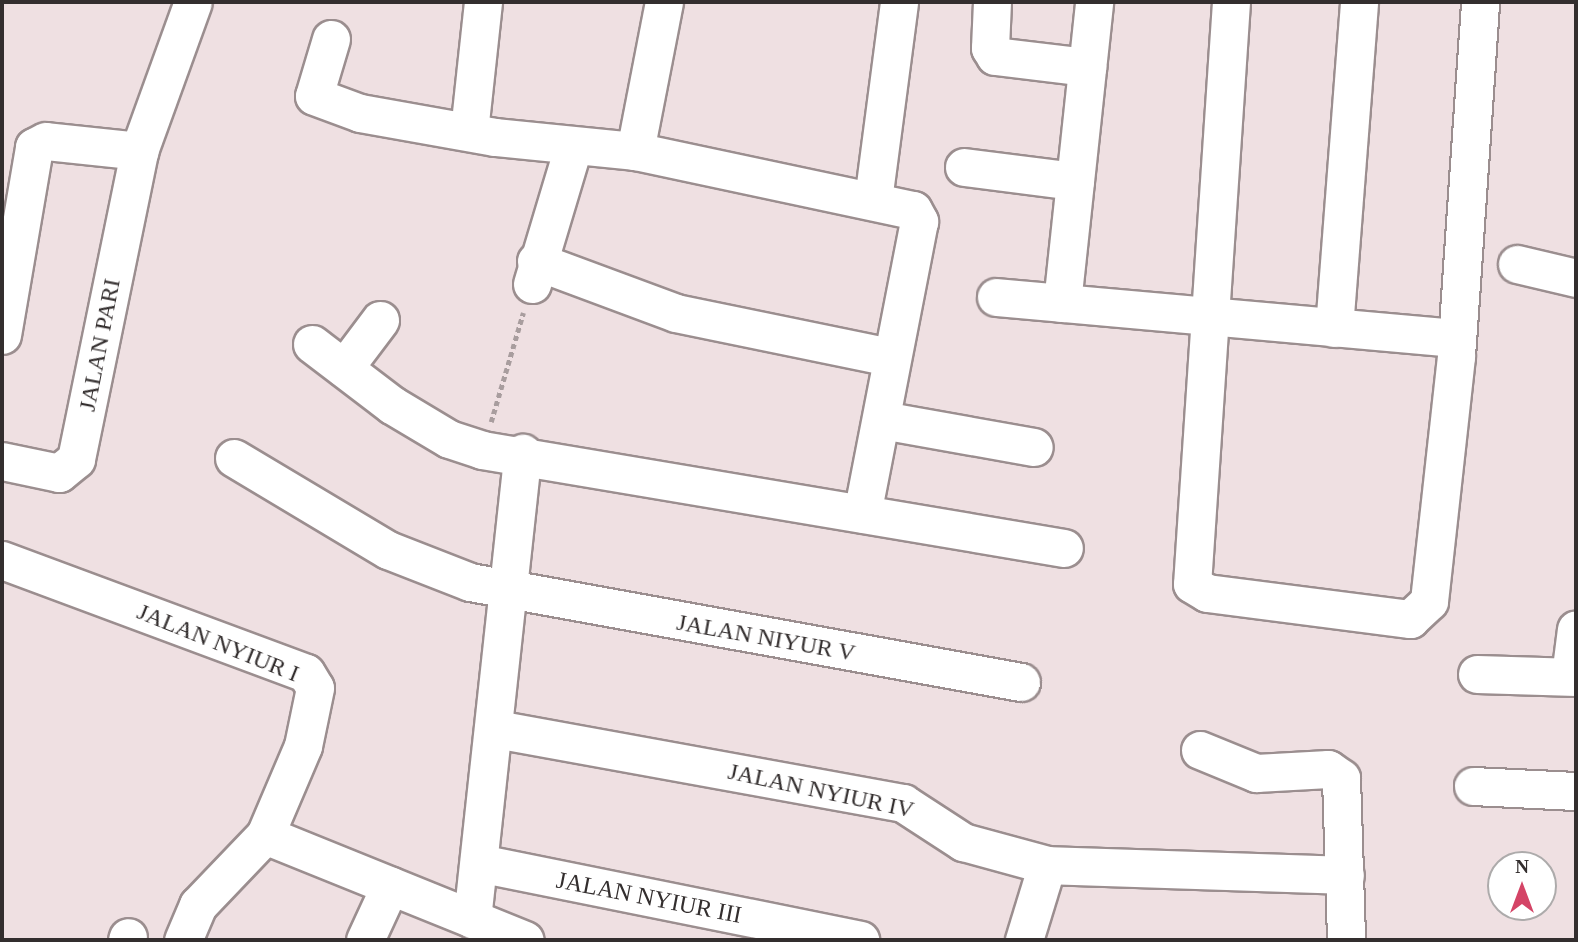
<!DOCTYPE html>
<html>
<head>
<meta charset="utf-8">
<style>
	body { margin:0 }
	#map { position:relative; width:1578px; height:942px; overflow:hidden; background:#efe0e2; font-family:Georgia,serif }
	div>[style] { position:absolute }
	.path>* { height:4.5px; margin-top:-2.25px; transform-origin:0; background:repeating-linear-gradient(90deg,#a89d9e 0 5px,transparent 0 8.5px) }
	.roads { filter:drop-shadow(2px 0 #9b8e8f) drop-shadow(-2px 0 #9b8e8f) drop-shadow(0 2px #9b8e8f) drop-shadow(0 -2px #9b8e8f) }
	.minor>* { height:37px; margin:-18.5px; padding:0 18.5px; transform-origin:18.5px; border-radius:18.5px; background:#fff }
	span { translate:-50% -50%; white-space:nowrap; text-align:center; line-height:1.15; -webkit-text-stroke:7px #fff; paint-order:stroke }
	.street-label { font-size:24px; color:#332e2e }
	.frame { position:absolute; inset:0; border:4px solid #332e2e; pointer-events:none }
	.north { position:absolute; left:1487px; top:851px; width:70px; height:70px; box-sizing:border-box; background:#fff; border:2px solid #adabab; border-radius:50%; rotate:0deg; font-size:19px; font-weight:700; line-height:28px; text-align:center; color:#332e2e }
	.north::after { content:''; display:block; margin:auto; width:24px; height:32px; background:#d44466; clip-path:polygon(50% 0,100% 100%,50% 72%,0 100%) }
</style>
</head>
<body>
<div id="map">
	<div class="path">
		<i style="left:491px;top:422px;width:114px;rotate:-73.6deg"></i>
	</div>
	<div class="roads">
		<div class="minor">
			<i style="left:992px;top:2px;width:46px;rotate:92.5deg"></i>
			<i style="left:990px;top:48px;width:9px;rotate:58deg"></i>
			<i style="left:995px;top:56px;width:93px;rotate:6.8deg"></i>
			<i style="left:1231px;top:2px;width:583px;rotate:93.83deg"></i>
			<i style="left:1192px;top:584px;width:17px;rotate:31deg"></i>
			<i style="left:1207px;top:593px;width:205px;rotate:7.3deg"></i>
			<i style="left:1410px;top:619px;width:26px;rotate:-43deg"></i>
			<i style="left:1429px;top:601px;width:246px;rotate:-83.7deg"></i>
			<i style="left:1456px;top:356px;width:355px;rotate:-86.1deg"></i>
			<i style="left:331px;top:39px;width:59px;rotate:106.6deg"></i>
			<i style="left:314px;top:96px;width:49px;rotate:20.3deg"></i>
			<i style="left:360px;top:113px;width:137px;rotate:10.1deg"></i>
			<i style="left:495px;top:137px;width:141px;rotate:5.7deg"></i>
			<i style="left:635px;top:151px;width:284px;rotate:12deg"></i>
			<i style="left:913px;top:210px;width:13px;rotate:61deg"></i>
			<i style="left:919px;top:221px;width:298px;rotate:101deg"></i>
			<i style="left:469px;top:131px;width:130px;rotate:-83.8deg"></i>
			<i style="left:635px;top:151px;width:152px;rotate:-79deg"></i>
			<i style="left:964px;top:167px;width:112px;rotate:7.2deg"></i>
			<i style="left:873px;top:200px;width:200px;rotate:-82.5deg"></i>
			<i style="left:536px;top:261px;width:149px;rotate:20.4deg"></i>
			<i style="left:676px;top:313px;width:219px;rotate:11.6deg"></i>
			<i style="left:1517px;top:264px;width:61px;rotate:13.3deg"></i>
			<i style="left:532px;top:284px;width:143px;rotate:-73.3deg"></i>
			<i style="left:996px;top:297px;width:462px;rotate:5.1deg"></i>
			<i style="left:1062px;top:303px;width:303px;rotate:-83.9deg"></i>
			<i style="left:1334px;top:328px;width:327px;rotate:-85.6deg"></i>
			<i style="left:2px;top:335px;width:191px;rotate:-80.3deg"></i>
			<i style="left:34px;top:147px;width:13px;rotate:-27deg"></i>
			<i style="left:46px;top:141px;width:94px;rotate:6.1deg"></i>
			<i style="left:312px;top:344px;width:101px;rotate:37.3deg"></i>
			<i style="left:392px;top:405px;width:66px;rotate:30.8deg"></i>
			<i style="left:449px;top:439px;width:35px;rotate:18deg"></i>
			<i style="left:482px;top:450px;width:590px;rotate:9.56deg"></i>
			<i style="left:344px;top:368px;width:60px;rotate:-53.1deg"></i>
			<i style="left:882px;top:420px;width:154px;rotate:10.1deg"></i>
			<i style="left:234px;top:458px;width:179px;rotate:30.9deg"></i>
			<i style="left:388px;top:550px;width:88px;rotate:21.3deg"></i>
			<i style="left:470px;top:582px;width:560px;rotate:10.29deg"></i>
			<i style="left:2px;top:461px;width:58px;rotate:11.9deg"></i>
			<i style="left:59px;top:473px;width:22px;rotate:-39deg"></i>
			<i style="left:76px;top:459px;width:314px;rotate:-78.4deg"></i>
			<i style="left:139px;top:151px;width:158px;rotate:-70.1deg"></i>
			<i style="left:2px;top:560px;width:324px;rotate:20.4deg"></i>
			<i style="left:306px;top:673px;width:17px;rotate:59deg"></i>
			<i style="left:315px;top:688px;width:59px;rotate:101.7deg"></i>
			<i style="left:303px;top:746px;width:97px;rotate:113.1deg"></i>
			<i style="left:265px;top:835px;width:97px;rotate:133.7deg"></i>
			<i style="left:198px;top:905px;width:38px;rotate:113deg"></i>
			<i style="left:1477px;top:674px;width:99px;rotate:1.7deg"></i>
			<i style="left:1570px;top:676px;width:47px;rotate:-82.7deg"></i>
			<i style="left:496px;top:729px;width:414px;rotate:10.3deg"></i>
			<i style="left:903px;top:803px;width:72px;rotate:33deg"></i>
			<i style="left:963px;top:842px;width:87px;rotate:15.3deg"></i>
			<i style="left:1047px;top:865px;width:298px;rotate:1.9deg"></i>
			<i style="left:1200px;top:750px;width:61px;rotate:22.3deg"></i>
			<i style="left:1256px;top:773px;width:72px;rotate:-3.2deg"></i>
			<i style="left:1328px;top:769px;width:16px;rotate:35deg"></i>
			<i style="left:1341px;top:778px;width:162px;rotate:88.2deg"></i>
			<i style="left:1473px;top:786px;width:103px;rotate:2.8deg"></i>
			<i style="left:265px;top:835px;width:280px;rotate:22deg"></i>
			<i style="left:479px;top:863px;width:389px;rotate:11.4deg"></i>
			<i style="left:472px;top:919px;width:469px;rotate:-83.8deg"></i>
			<i style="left:127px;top:940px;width:3px;rotate:-72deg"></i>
			<i style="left:365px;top:940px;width:60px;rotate:-65.2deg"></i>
			<i style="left:1024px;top:940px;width:78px;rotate:-73deg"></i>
		</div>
	</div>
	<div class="street-label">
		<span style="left:100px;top:345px;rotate:-79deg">JALAN PARI</span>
		<span style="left:766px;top:638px;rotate:10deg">JALAN NIYUR V</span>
		<span style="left:218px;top:643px;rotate:22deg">JALAN NYIUR I</span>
		<span style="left:821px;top:791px;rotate:12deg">JALAN NYIUR IV</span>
		<span style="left:649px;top:898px;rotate:11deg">JALAN NYIUR III</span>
	</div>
	<div class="frame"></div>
	<div class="north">N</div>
</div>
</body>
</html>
